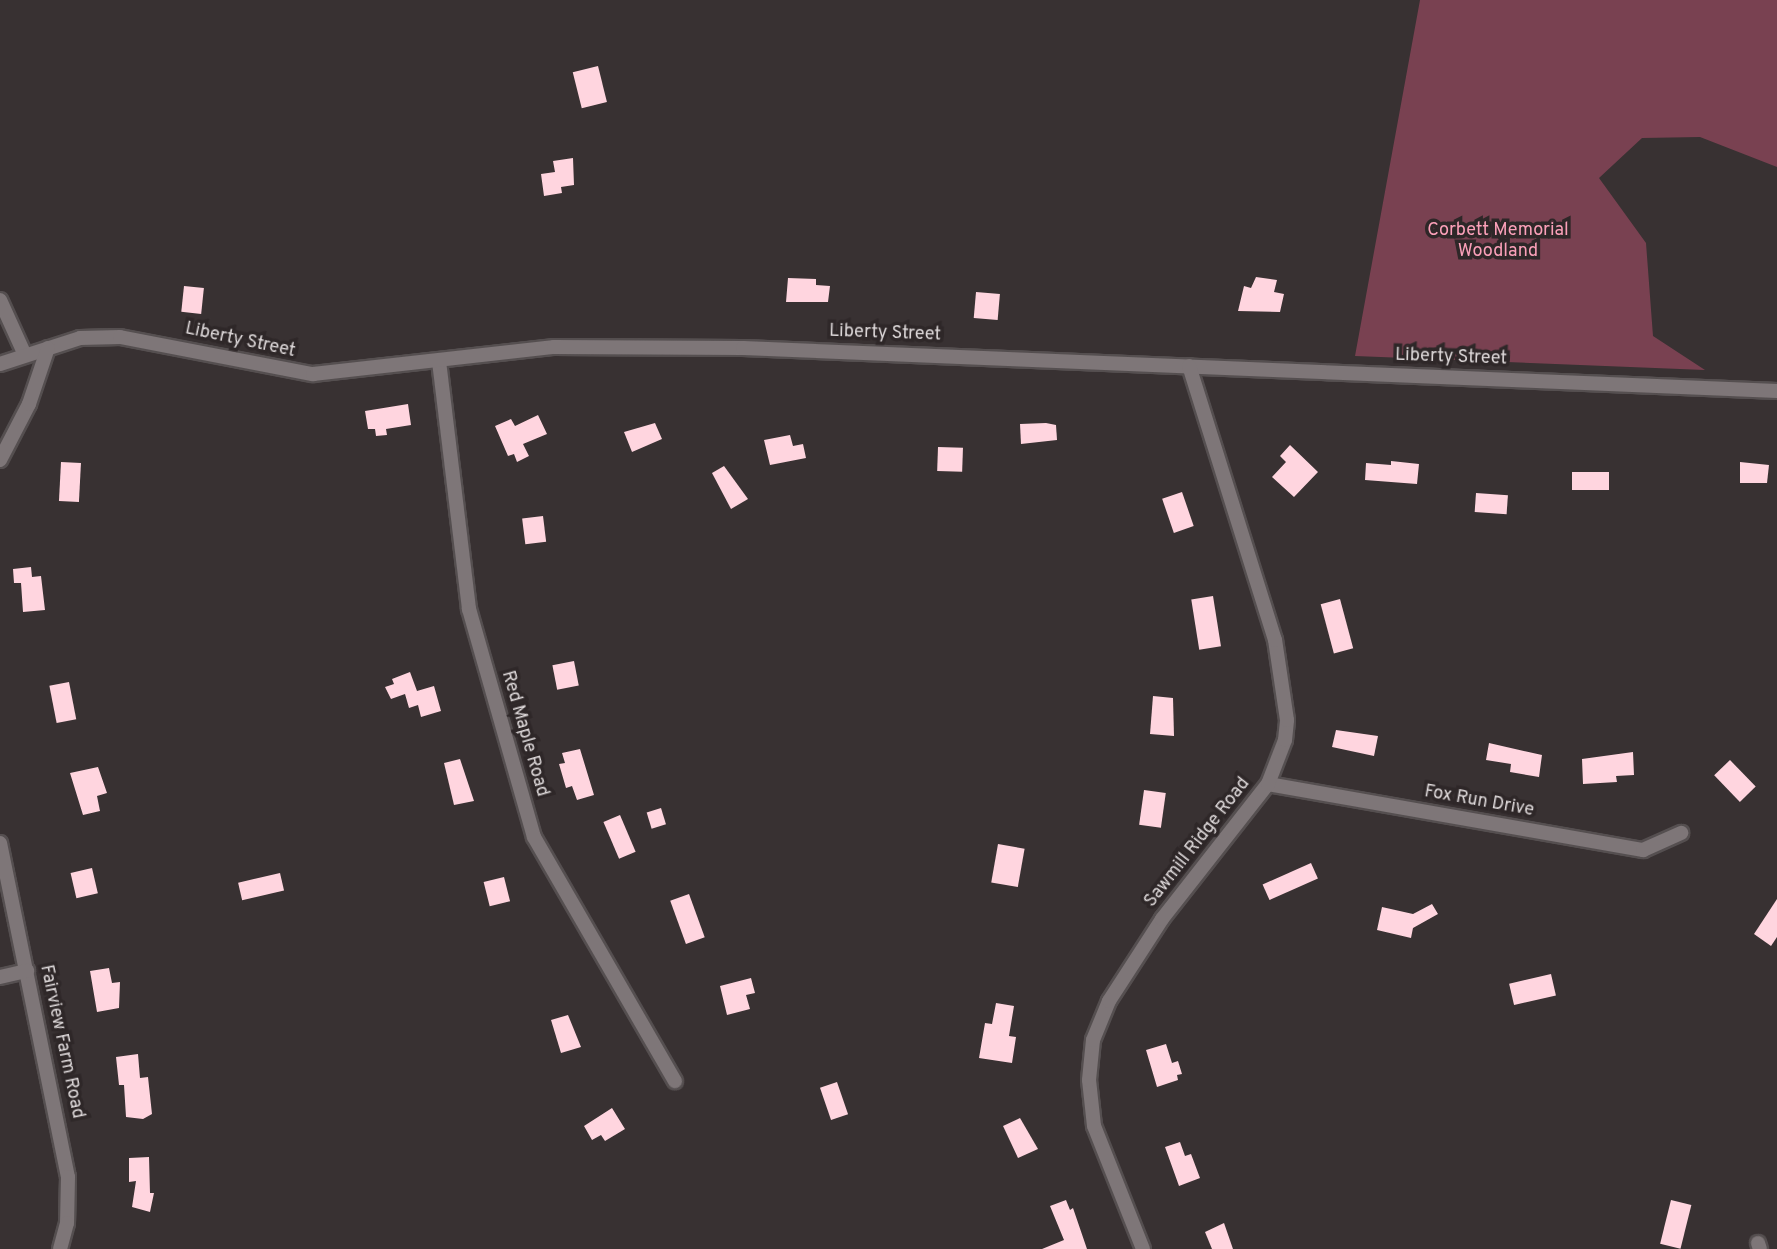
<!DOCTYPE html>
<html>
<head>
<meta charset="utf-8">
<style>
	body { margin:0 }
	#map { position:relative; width:1777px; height:1249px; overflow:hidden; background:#383132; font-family:Overpass,sans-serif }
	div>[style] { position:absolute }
	.green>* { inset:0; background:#794151 }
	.building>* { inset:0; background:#ffd5df; transform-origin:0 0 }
	.roads { filter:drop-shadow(2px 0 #554f50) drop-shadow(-2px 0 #554f50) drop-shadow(0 2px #554f50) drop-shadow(0 -2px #554f50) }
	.minor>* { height:14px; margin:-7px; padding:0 7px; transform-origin:7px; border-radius:7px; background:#7e7678 }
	span { translate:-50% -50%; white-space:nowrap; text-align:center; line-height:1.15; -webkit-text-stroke:7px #2e2728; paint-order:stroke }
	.park-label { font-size:18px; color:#fba0b9 }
	.street-label { font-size:18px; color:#dfdadb }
</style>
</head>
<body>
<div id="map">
	<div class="green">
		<i style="clip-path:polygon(1420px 0,1777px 0,1777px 167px,1700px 137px,1642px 138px,1599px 178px,1646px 243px,1653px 336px,1705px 370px,1355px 356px)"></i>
	</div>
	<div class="building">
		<i style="left:598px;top:66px;width:37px;height:26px;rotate:76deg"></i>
		<i style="clip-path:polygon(573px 158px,574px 185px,561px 187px,562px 193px,544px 196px,541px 174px,555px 172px,553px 161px)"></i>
		<i style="clip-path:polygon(1256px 277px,1277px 280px,1274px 292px,1284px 294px,1280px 312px,1238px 311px,1244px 286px,1251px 288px)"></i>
		<i style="clip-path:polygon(788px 278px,816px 279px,816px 285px,830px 286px,828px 302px,786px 302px)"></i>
		<i style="left:184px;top:286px;width:20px;height:26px;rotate:6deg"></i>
		<i style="left:976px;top:292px;width:24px;height:26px;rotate:5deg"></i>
		<i style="clip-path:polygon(408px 404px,411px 425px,386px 429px,387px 435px,376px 436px,375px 429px,368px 429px,365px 411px)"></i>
		<i style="clip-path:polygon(538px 415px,547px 434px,523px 444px,529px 456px,517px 462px,514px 454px,508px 456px,495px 426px,511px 419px,515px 426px)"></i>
		<i style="clip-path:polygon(655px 423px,662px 439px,632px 452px,624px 432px)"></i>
		<i style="clip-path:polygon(1046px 423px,1056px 425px,1057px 440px,1021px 444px,1020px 424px)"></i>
		<i style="clip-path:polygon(790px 435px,793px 446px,803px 444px,806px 458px,770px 465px,764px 440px)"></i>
		<i style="clip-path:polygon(1290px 445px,1318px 472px,1294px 497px,1272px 477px,1286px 462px,1280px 456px)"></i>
		<i style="left:938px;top:447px;width:25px;height:24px;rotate:2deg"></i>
		<i style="clip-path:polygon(1391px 461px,1419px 464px,1417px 484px,1365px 480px,1366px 463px,1391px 465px)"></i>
		<i style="left:61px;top:462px;width:20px;height:39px;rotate:3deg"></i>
		<i style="clip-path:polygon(1740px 462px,1769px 465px,1767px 483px,1740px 483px)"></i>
		<i style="clip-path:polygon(724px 466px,748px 499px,731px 509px,712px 473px)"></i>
		<i style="left:1572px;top:472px;width:37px;height:18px"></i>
		<i style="left:1182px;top:492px;width:36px;height:21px;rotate:71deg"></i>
		<i style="left:1476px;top:493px;width:32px;height:19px;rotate:4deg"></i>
		<i style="left:543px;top:516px;width:26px;height:21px;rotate:83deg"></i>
		<i style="clip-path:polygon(31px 567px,32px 577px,41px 576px,45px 610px,23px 612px,21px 583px,14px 583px,13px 569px)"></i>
		<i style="left:1213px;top:596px;width:51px;height:22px;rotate:81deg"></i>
		<i style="left:1340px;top:599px;width:51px;height:20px;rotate:75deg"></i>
		<i style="left:574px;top:661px;width:25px;height:22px;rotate:79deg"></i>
		<i style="clip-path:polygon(410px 672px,417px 691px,434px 686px,441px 711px,421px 717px,418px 705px,409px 708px,405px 694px,391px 699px,385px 687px,394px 684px,392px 679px)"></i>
		<i style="left:69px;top:682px;width:38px;height:20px;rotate:79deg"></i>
		<i style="clip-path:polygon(1153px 696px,1173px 698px,1174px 736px,1150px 734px)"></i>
		<i style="clip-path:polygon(1336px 730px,1378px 736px,1374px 756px,1332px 747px)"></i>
		<i style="clip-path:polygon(1489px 743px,1542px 755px,1539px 777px,1510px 772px,1511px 764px,1486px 760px)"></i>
		<i style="clip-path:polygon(580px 749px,594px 795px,577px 800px,572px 786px,566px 788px,559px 764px,565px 763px,562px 753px)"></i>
		<i style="clip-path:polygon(1633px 752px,1634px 775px,1616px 776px,1617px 782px,1583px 784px,1582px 759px)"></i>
		<i style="clip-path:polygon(460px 759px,474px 801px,454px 805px,444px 763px)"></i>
		<i style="left:1730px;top:760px;width:37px;height:22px;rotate:46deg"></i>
		<i style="clip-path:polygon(98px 767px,107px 793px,97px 796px,100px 811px,83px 815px,70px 773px)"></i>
		<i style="left:1144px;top:790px;width:22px;height:35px;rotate:8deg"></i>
		<i style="left:661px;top:808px;width:17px;height:15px;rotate:73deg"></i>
		<i style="left:620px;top:815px;width:40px;height:18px;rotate:67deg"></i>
		<i style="left:998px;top:844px;width:27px;height:39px;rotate:10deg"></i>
		<i style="left:1311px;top:863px;width:17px;height:53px;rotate:66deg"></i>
		<i style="left:92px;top:868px;width:26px;height:22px;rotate:77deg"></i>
		<i style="left:280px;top:873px;width:18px;height:43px;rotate:77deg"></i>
		<i style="left:504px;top:877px;width:25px;height:21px;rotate:76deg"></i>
		<i style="left:689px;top:894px;width:46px;height:20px;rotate:70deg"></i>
		<i style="clip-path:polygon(1777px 899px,1777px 937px,1771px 946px,1754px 934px)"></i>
		<i style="clip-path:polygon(1432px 904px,1438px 914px,1413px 928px,1411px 938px,1377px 930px,1382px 907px,1413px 914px)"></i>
		<i style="clip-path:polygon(109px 968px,112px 983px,120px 982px,119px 1008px,97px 1012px,90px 971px)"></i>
		<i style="left:1551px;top:974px;width:22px;height:43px;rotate:77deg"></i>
		<i style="clip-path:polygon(751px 978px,755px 993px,746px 995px,750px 1009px,727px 1015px,720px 986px)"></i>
		<i style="clip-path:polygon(996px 1003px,1014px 1006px,1009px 1036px,1016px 1037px,1012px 1063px,979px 1058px,985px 1023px,992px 1024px)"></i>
		<i style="clip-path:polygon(568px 1015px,581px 1047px,561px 1053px,551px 1020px)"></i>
		<i style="clip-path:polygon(1166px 1044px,1172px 1063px,1178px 1061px,1182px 1074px,1177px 1075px,1178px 1080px,1157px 1087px,1146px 1050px)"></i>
		<i style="clip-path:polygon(138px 1054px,140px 1078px,148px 1077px,152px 1114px,143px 1119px,126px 1117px,124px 1085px,119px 1085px,116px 1057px)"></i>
		<i style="left:837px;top:1082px;width:34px;height:18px;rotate:71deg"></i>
		<i style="clip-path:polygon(612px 1108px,625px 1129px,605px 1141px,601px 1135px,592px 1140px,584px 1126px)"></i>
		<i style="clip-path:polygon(1020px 1118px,1038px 1149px,1018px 1158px,1003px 1126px)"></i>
		<i style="clip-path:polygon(1180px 1142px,1185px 1156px,1191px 1154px,1200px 1178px,1179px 1186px,1165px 1147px)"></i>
		<i style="clip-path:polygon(149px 1157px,150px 1193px,154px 1193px,150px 1212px,132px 1207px,136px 1181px,129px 1182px,129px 1158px)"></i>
		<i style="clip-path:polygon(1066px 1200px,1070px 1210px,1073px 1208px,1087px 1249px,1042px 1249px,1064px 1240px,1050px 1206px)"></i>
		<i style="left:1671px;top:1200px;width:21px;height:45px;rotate:14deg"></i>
		<i style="clip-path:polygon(1224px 1223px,1233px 1249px,1212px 1249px,1205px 1232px)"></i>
	</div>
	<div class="roads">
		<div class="minor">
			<i style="left:0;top:300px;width:60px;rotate:65.6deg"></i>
			<i style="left:439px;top:361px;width:250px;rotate:83.1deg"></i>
			<i style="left:469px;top:609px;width:237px;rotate:74.1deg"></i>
			<i style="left:534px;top:837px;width:282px;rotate:60deg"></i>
			<i style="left:0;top:364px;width:84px;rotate:-18deg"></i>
			<i style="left:80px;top:338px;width:40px;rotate:-1.4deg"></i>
			<i style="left:120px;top:337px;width:197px;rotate:10.9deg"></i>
			<i style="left:313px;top:374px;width:243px;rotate:-6.4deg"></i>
			<i style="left:554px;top:347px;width:189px;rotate:0.3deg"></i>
			<i style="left:743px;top:348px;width:1035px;rotate:2.38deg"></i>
			<i style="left:0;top:460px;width:63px;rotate:-62.6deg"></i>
			<i style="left:29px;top:404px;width:59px;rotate:-71.3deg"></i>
			<i style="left:1268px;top:784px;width:381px;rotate:10deg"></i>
			<i style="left:1643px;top:850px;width:42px;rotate:-24.1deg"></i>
			<i style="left:0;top:843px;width:341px;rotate:78.5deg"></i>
			<i style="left:68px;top:1177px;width:46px;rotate:91.2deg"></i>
			<i style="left:67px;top:1223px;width:27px;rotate:105deg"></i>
			<i style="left:0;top:977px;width:28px;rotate:-13deg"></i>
			<i style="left:1758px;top:1243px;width:6px;rotate:72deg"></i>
			<i style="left:1143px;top:1249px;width:132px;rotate:-111.7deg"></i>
			<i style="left:1094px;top:1126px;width:46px;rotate:-96.2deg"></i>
			<i style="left:1089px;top:1080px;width:40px;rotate:-84.3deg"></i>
			<i style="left:1093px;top:1040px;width:42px;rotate:-67.7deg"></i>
			<i style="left:1109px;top:1001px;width:98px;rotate:-57.1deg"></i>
			<i style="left:1162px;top:919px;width:172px;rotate:-51.9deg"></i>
			<i style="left:1268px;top:784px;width:47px;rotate:-68.9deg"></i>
			<i style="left:1285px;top:740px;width:20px;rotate:-84deg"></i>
			<i style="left:1287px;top:720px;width:81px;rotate:-98.5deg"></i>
			<i style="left:1275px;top:640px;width:287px;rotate:-107.4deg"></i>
		</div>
	</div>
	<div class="park-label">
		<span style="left:1498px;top:242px">Corbett Memorial<br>Woodland</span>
	</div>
	<div class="street-label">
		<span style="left:885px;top:334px;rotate:2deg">Liberty Street</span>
		<span style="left:240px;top:341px;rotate:12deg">Liberty Street</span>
		<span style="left:1451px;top:358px;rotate:2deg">Liberty Street</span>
		<span style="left:524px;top:734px;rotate:74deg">Red Maple Road</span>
		<span style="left:1479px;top:802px;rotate:10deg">Fox Run Drive</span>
		<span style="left:1198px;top:843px;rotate:-52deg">Sawmill Ridge Road</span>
		<span style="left:61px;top:1042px;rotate:78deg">Fairview Farm Road</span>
	</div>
</div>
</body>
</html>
